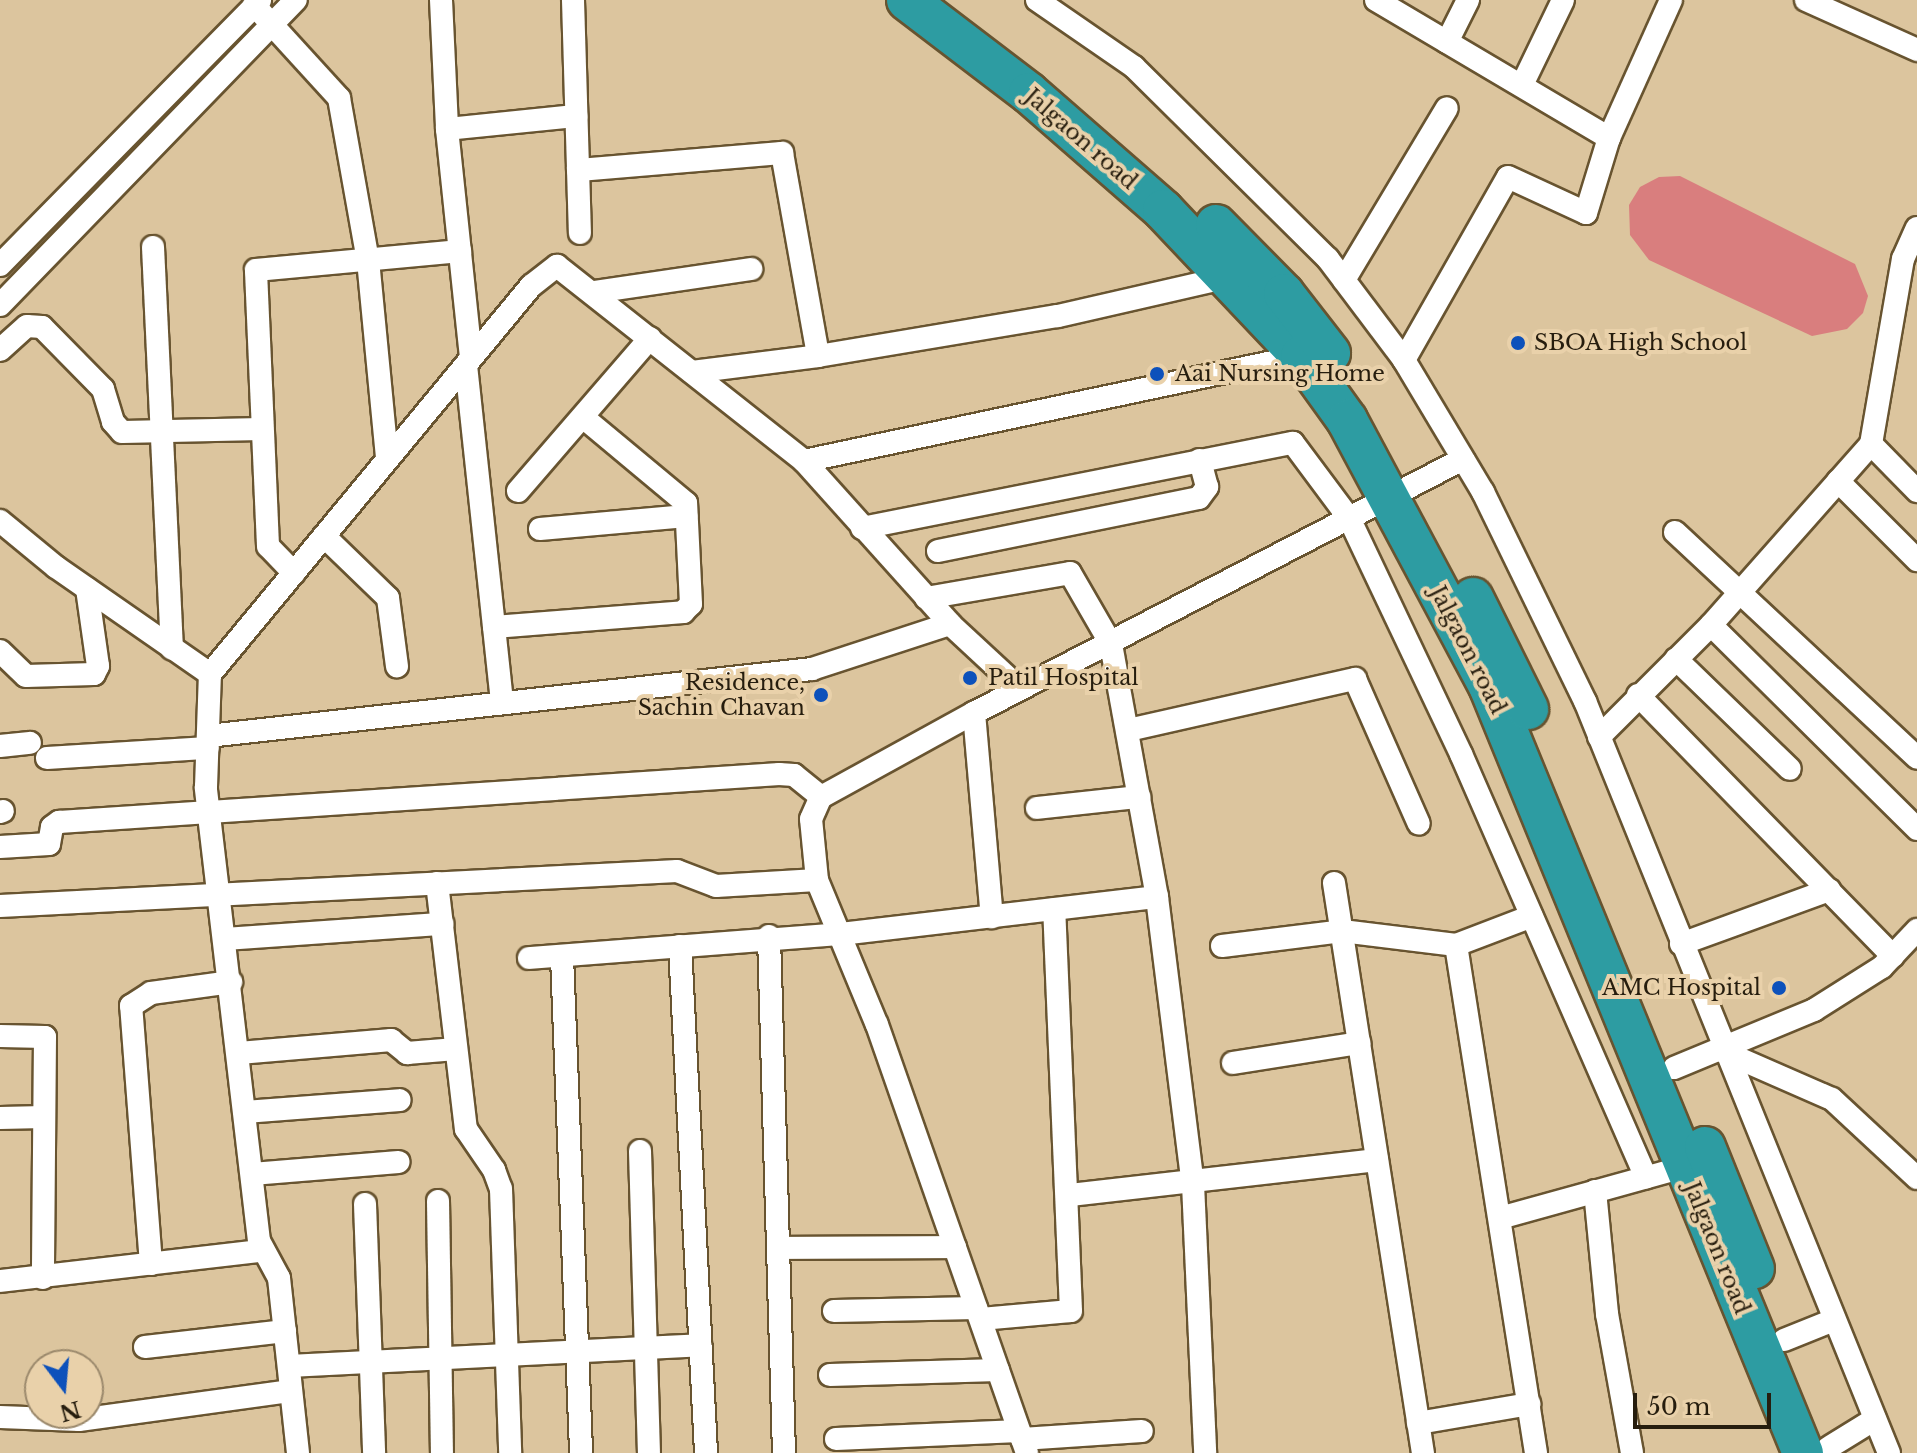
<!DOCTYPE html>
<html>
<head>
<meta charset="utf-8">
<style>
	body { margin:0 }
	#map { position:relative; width:1917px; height:1453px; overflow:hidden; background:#dcc59e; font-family:"Libre Baskerville",serif }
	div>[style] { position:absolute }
	.green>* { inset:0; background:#d97e7e }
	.roads { filter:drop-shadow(2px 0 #685430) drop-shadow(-2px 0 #685430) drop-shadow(0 2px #685430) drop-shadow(0 -2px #685430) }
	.street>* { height:22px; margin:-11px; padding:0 11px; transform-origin:11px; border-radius:11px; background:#fff }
	.highway>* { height:40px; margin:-20px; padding:0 20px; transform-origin:20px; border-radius:20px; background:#2d9ca2 }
	.dots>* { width:22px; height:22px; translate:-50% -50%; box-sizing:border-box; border:4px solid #e9d1aa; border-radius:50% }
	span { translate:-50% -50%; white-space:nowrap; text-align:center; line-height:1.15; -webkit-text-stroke:8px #e9d1aa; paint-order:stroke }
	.street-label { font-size:22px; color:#261d0e }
	.poi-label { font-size:22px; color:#261d0e }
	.left { translate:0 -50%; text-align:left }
	.right { translate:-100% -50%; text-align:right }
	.north { position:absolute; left:24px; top:1349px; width:80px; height:80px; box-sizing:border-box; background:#e9d1aa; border:2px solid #9b896c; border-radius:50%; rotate:164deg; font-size:22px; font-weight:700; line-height:32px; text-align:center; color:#261d0e }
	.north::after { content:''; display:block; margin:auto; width:28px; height:36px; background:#0d51bb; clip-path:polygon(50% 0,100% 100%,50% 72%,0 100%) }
	.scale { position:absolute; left:1633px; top:1393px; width:138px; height:36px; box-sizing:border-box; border:4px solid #261d0e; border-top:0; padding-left:10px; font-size:24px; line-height:28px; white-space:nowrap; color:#261d0e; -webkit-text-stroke:6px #e9d1aa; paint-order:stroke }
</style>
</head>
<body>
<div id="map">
	<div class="green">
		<i style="clip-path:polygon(1680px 176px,1855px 264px,1868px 296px,1863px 313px,1847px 329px,1812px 336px,1649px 260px,1630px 235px,1629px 205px,1640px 187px,1659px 177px)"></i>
	</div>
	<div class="roads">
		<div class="street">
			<i style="left:441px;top:0;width:129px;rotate:87.3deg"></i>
			<i style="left:447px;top:129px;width:230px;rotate:84deg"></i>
			<i style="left:573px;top:0;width:233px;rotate:88.3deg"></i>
			<i style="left:1037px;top:0;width:118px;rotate:34.6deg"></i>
			<i style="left:1134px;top:67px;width:273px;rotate:44.7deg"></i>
			<i style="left:1328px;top:259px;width:126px;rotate:53deg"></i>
			<i style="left:1404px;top:360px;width:154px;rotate:59.1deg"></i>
			<i style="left:1483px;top:492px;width:233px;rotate:64deg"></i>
			<i style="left:1585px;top:701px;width:811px;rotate:67.99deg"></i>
			<i style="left:1376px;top:0;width:271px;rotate:30.6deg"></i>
			<i style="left:1806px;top:0;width:122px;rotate:24.2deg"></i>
			<i style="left:254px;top:5px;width:126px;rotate:47.6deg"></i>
			<i style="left:339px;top:98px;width:165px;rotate:79.9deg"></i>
			<i style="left:368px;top:260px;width:200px;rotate:84.5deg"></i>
			<i style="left:1447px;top:42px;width:47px;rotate:-63.4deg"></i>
			<i style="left:1522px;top:85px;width:94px;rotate:-64.2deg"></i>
			<i style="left:447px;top:129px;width:130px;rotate:-5.8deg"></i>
			<i style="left:578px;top:170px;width:205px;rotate:-4.8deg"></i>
			<i style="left:782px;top:153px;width:206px;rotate:79.9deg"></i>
			<i style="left:153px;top:247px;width:402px;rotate:87.3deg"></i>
			<i style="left:0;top:265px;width:371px;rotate:-45.5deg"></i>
			<i style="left:1344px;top:280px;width:200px;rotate:-59.1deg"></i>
			<i style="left:594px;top:292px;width:159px;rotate:-8.3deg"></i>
			<i style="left:0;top:305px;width:425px;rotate:-45.9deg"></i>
			<i style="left:0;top:350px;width:36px;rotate:-42deg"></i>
			<i style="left:27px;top:326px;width:15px;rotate:4deg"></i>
			<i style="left:42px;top:327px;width:87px;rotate:45.5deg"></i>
			<i style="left:103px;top:389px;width:34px;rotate:73deg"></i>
			<i style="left:113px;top:422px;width:13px;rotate:48deg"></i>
			<i style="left:122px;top:432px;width:140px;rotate:-1.2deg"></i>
			<i style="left:1404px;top:360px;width:210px;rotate:-60.4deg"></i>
			<i style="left:1508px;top:177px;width:86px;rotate:24.8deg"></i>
			<i style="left:1586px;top:213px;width:78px;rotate:-73deg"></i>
			<i style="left:1609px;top:138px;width:151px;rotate:-65.8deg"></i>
			<i style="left:466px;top:365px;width:340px;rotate:83.9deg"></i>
			<i style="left:692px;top:372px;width:127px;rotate:-7.2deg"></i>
			<i style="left:818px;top:356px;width:243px;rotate:-9.5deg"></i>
			<i style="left:1058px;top:316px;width:174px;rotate:-12.9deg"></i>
			<i style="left:1871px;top:444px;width:66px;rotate:45.6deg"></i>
			<i style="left:804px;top:461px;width:219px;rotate:48.1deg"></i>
			<i style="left:950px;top:624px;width:94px;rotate:42.8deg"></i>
			<i style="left:1838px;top:481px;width:112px;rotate:45deg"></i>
			<i style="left:518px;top:491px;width:202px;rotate:-49.2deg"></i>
			<i style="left:0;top:521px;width:72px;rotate:39.4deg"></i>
			<i style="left:56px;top:567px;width:188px;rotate:34.8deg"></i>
			<i style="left:862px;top:528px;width:439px;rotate:-11.2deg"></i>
			<i style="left:1293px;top:443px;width:94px;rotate:53.3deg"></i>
			<i style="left:1349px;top:518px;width:261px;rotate:64.6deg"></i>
			<i style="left:1461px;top:754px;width:462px;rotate:66.4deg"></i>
			<i style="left:540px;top:529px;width:147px;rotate:-5.1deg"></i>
			<i style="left:1675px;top:532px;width:331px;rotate:43deg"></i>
			<i style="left:324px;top:536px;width:89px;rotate:44.1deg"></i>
			<i style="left:388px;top:598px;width:69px;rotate:82.5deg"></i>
			<i style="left:938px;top:551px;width:266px;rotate:-11.5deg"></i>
			<i style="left:1199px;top:498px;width:14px;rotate:-54deg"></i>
			<i style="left:1207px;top:487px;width:28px;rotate:-105deg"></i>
			<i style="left:294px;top:573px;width:37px;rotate:-134deg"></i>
			<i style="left:268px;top:546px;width:276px;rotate:-92.5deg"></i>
			<i style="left:256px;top:270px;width:205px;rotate:-5.3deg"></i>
			<i style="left:926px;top:598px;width:146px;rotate:-9.8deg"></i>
			<i style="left:1070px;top:573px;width:82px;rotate:60deg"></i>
			<i style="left:1111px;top:644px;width:257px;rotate:79.7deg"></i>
			<i style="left:1157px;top:897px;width:289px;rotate:82.9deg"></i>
			<i style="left:1193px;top:1184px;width:269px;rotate:87.4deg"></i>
			<i style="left:1711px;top:625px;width:290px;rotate:44.7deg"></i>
			<i style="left:494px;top:627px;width:190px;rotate:-4.5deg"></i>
			<i style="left:683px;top:612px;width:11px;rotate:-45deg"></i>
			<i style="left:691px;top:604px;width:101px;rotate:-92.8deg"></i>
			<i style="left:686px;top:503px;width:133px;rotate:-140.2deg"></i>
			<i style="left:0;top:651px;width:36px;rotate:44deg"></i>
			<i style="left:26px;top:676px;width:68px;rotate:-1.7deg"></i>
			<i style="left:94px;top:674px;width:9px;rotate:-63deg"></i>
			<i style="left:98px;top:666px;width:78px;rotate:-98.1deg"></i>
			<i style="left:1676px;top:659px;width:158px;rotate:44deg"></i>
			<i style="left:1638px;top:695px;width:365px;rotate:45.7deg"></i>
			<i style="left:974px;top:713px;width:205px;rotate:85deg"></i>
			<i style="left:1128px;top:730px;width:233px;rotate:-12.7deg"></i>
			<i style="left:1355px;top:679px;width:158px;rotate:66.2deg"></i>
			<i style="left:208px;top:736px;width:608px;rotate:-6.33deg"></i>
			<i style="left:812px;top:669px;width:145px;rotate:-18.1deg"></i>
			<i style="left:1599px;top:737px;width:158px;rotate:-45deg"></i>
			<i style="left:1711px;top:625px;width:242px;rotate:-48.5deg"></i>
			<i style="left:1871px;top:444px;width:188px;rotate:-80.2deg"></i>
			<i style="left:1903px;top:259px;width:34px;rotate:-66deg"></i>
			<i style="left:0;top:746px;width:30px;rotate:-6deg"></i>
			<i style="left:47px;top:758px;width:161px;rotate:-3.6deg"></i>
			<i style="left:1037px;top:808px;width:103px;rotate:-6.2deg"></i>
			<i style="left:0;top:812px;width:3px;rotate:-18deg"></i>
			<i style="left:0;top:847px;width:49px;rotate:-3.5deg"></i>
			<i style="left:49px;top:844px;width:17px;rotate:-80deg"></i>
			<i style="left:52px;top:827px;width:9px;rotate:-36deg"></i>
			<i style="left:59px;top:822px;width:722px;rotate:-3.81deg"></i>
			<i style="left:779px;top:774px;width:15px;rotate:4deg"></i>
			<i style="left:794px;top:775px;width:35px;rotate:39deg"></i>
			<i style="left:437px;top:883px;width:248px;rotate:83.3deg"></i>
			<i style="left:466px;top:1129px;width:50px;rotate:55.7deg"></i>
			<i style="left:494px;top:1170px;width:20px;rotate:70deg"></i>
			<i style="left:501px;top:1189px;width:264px;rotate:88deg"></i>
			<i style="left:1334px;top:883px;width:577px;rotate:81.13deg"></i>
			<i style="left:0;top:906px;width:678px;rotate:-2.96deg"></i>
			<i style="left:677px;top:871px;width:42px;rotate:21deg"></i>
			<i style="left:716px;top:886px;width:101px;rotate:-3.4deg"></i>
			<i style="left:769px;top:936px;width:517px;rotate:88.34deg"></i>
			<i style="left:225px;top:939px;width:218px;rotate:-4deg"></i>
			<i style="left:1681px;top:944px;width:158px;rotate:-20deg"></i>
			<i style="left:1456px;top:945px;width:514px;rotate:81.05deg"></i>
			<i style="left:680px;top:946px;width:508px;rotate:87.06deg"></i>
			<i style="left:1222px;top:946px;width:121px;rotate:-7.1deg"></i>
			<i style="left:1342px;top:931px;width:115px;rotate:7deg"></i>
			<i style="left:1456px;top:945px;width:81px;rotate:-20.9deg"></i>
			<i style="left:562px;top:956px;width:497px;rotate:87.8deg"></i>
			<i style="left:529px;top:958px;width:313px;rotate:-4.4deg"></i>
			<i style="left:841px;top:934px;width:318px;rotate:-6.7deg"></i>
			<i style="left:0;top:1036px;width:45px;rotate:1.3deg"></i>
			<i style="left:45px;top:1037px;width:241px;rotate:90.5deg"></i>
			<i style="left:1722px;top:1051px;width:120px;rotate:23.6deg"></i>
			<i style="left:1832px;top:1099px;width:116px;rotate:42.9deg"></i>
			<i style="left:239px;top:1053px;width:153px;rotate:-4.9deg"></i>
			<i style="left:391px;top:1040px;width:21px;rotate:39deg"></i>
			<i style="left:407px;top:1053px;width:49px;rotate:-4.7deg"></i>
			<i style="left:1233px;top:1063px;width:128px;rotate:-9deg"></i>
			<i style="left:1674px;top:1068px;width:152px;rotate:-22.5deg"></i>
			<i style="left:1814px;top:1010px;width:80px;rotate:-32.3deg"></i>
			<i style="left:1882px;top:967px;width:51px;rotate:-46.6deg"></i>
			<i style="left:245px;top:1112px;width:155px;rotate:-4.4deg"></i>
			<i style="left:0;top:1118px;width:44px;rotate:-1.3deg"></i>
			<i style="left:640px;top:1151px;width:302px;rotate:88.3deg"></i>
			<i style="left:252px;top:1174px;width:147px;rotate:-4.7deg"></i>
			<i style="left:1595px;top:1191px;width:124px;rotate:84.4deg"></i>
			<i style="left:1607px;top:1314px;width:141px;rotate:79.8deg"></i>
			<i style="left:1070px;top:1195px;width:309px;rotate:-6.5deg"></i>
			<i style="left:438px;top:1201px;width:252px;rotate:89.1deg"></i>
			<i style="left:365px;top:1204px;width:249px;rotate:87.9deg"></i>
			<i style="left:1500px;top:1218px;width:191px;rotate:-15.5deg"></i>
			<i style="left:778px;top:1248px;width:177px;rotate:-0.3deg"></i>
			<i style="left:151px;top:1264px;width:259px;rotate:-94.4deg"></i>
			<i style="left:131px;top:1006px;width:24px;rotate:-33deg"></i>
			<i style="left:151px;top:993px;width:81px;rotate:-7.8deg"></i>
			<i style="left:0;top:1281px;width:262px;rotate:-6.6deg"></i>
			<i style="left:834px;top:1311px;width:142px;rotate:-1.2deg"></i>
			<i style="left:981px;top:1319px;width:90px;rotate:-5.1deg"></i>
			<i style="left:1071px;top:1311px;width:402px;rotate:-92.4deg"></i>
			<i style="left:1784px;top:1340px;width:54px;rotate:-21.8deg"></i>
			<i style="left:145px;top:1347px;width:141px;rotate:-6.5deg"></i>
			<i style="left:289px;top:1366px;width:412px;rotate:-2.9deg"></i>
			<i style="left:830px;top:1375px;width:168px;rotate:-1.7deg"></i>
			<i style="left:0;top:1417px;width:79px;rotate:2.2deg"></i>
			<i style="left:79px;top:1420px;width:214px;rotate:-7.8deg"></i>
			<i style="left:1418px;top:1423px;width:113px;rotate:-9.7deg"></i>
			<i style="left:836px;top:1439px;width:183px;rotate:-2.5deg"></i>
			<i style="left:1022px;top:1439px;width:120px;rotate:-3.8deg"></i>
			<i style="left:1828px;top:1448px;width:55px;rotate:-31.7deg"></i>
			<i style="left:298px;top:1453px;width:176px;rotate:-96.2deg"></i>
			<i style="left:279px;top:1278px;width:42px;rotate:-118.4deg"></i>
			<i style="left:259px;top:1241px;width:457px;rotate:-96.7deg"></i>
			<i style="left:206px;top:787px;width:113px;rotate:-88deg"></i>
			<i style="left:210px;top:674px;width:504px;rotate:-50.4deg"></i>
			<i style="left:531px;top:286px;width:33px;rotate:-38deg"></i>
			<i style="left:557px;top:266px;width:315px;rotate:38.3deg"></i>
			<i style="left:804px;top:461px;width:508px;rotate:-11.93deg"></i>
			<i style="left:1027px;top:1453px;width:454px;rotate:-109.3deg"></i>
			<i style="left:877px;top:1025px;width:157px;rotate:-112.5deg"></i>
			<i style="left:817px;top:880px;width:61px;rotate:-95.6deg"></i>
			<i style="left:811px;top:819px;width:24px;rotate:-66deg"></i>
			<i style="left:821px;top:797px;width:175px;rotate:-28.8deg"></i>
			<i style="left:974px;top:713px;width:551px;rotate:-27.45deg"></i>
		</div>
		<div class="highway">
			<i style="left:907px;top:0;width:153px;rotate:37.3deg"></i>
			<i style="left:1029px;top:93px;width:178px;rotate:41.1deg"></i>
			<i style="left:1163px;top:210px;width:201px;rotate:46.6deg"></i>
			<i style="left:1301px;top:356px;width:79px;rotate:54.3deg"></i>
			<i style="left:1347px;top:420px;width:302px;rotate:61.9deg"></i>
			<i style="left:1489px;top:686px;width:829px;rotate:67.74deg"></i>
			<i style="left:1216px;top:225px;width:97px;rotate:45.4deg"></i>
			<i style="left:1284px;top:294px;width:75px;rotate:52.1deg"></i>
			<i style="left:1473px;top:598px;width:124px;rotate:63.6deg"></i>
			<i style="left:1705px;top:1147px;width:131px;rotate:68.1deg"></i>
		</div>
	</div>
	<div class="dots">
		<i style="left:1518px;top:343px;background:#0d51bb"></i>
		<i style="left:1157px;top:374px;background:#0d51bb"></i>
		<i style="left:970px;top:678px;background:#0d51bb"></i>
		<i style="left:821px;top:695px;background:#0d51bb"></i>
		<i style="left:1779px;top:988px;background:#0d51bb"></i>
	</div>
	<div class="street-label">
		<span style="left:1081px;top:139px;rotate:41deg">Jalgaon road</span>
		<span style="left:1468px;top:650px;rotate:63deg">Jalgaon road</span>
		<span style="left:1717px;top:1248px;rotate:68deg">Jalgaon road</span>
	</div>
	<div class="poi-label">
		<span class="left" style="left:1534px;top:343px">SBOA High School</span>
		<span class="left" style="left:1175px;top:374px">Aai Nursing Home</span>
		<span class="left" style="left:988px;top:678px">Patil Hospital</span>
		<span class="right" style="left:805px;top:695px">Residence,<br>Sachin Chavan</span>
		<span class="right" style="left:1761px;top:988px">AMC Hospital</span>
	</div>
	<div class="north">N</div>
	<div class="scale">50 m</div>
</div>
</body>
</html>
